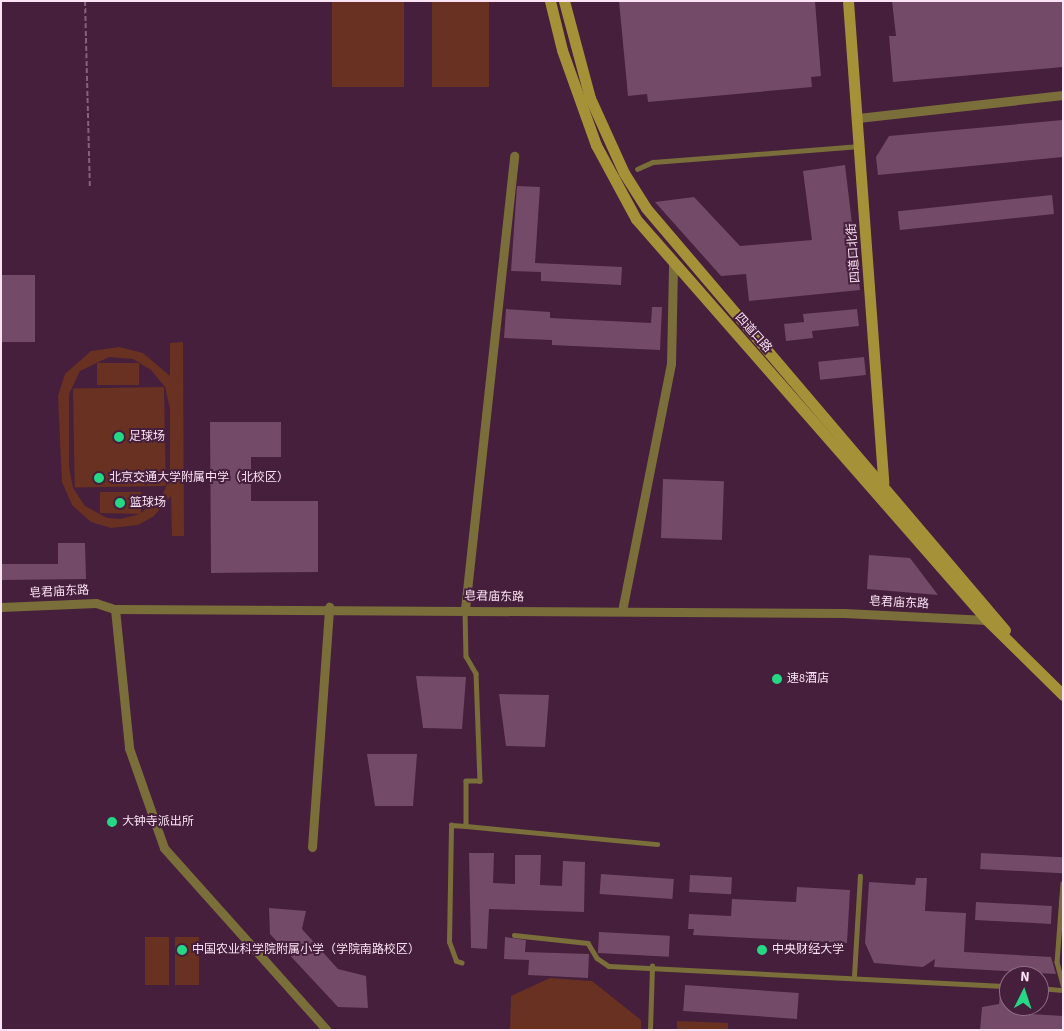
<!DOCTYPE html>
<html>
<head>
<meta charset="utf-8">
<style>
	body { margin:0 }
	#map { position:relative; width:1064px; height:1031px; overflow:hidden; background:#451f3c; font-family:"Source Sans 3","Noto Sans SC",sans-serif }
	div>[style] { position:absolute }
	.green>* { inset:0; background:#693121; transform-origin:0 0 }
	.building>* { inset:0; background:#734a68; transform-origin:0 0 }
	.path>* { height:2px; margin-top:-1px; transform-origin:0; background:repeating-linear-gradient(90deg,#83627b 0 5px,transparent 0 7.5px) }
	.lane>* { height:4.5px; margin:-2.25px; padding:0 2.25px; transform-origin:2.25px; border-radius:2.25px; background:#7a6e3a }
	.street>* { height:9px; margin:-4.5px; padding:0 4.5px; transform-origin:4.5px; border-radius:4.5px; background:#7a6e3a }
	.secondary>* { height:11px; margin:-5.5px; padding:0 5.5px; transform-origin:5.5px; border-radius:5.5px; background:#a59138 }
	.dots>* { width:14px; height:14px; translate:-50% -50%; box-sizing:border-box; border:2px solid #451f3c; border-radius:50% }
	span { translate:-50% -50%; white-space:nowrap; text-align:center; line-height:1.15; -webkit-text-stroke:4px #451f3c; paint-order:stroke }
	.street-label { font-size:12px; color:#fbe2f4 }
	.poi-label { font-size:12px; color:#fbe2f4 }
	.left { translate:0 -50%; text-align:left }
	.frame { position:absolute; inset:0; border:2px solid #fbe2f4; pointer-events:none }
	.north { position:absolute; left:999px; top:966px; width:50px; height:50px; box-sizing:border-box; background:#451f3c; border:1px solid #8e6d86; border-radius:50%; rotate:4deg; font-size:14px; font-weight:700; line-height:20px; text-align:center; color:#fbe2f4 }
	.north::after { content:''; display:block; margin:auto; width:18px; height:22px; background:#24d886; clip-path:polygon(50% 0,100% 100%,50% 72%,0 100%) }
</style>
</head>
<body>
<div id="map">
	<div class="green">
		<i style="left:332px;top:1px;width:72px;height:86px"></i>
		<i style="left:432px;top:1px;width:57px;height:86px"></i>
		<i style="clip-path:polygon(evenodd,183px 342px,184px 536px,172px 536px,171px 496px,154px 516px,138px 525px,111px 528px,91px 522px,72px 505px,62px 482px,58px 396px,65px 374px,91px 351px,119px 347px,143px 353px,170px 376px,170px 343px,183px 342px,109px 357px,133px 359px,151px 370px,165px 387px,170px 408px,170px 477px,163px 494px,141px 513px,141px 492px,100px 492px,100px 513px,140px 514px,120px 519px,107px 518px,85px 506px,73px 488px,69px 467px,69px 394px,80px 371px,109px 357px)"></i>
		<i style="left:97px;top:363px;width:42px;height:22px"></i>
		<i style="left:164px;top:387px;width:99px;height:91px;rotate:89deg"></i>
		<i style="left:145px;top:937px;width:24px;height:48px"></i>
		<i style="left:175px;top:937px;width:24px;height:48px"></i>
		<i style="clip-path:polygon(550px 978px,592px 981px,641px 1020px,641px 1030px,510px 1030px,511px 996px)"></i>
		<i style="clip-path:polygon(677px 1021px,728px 1023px,728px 1030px,677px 1030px)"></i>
	</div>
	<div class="building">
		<i style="clip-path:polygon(619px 1px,815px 1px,821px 76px,811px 77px,812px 87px,648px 102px,647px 94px,628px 96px)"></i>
		<i style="clip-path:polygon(892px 1px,1063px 1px,1063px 67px,893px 82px,889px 36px,896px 36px)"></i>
		<i style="clip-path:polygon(1063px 120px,1063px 157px,878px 175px,876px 157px,889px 136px)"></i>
		<i style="clip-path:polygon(845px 165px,860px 290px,749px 301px,746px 274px,721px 276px,655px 202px,694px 197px,740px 246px,812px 240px,803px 171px)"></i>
		<i style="clip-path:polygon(517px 186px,540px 187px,535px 263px,622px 267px,621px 285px,541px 281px,541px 272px,511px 271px)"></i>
		<i style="left:1052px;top:195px;width:19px;height:155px;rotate:84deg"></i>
		<i style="left:1px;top:275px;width:34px;height:67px"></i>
		<i style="clip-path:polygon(652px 307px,662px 307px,660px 350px,552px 345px,552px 340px,504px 338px,506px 309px,550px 312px,550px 318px,651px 323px)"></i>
		<i style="clip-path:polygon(857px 309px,859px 326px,812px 331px,813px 338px,786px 341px,784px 324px,804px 322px,803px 314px)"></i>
		<i style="left:864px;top:357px;width:18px;height:46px;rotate:84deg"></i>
		<i style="clip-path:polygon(210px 422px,281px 422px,281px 457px,251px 457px,251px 501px,318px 501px,318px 572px,211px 573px)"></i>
		<i style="left:663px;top:479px;width:61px;height:59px;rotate:2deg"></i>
		<i style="clip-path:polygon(58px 543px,85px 543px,86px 579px,1px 580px,1px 564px,58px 564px)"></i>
		<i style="clip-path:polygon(869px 555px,910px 558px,938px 595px,867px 589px)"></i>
		<i style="clip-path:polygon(416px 676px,466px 677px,462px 729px,423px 728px)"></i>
		<i style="clip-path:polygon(499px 694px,549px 695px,545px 747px,506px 746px)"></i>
		<i style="clip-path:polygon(367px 754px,417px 754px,413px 806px,375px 806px)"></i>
		<i style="clip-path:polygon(469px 853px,494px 853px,493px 883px,515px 884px,515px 855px,541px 855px,540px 885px,562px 886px,563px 861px,585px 862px,584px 912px,489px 909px,487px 949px,471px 948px)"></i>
		<i style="left:981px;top:853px;width:82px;height:16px;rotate:3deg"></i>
		<i style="left:601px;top:874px;width:73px;height:20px;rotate:4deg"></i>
		<i style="left:690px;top:875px;width:42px;height:17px;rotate:3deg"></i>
		<i style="clip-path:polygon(916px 878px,927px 878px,925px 911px,966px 913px,964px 952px,1051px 957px,1056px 974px,934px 967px,935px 959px,923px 967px,874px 963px,865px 943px,869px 882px,915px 885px)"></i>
		<i style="clip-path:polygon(797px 887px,850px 890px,847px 943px,693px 935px,694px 929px,688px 929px,689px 914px,731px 916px,732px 899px,796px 902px)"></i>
		<i style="left:976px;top:902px;width:76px;height:18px;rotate:3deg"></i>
		<i style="clip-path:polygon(269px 908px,306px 911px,302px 929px,338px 969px,366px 976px,368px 1008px,338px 1007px,270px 934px)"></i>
		<i style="left:599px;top:932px;width:71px;height:21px;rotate:3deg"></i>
		<i style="clip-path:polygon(505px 937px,526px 940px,525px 952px,589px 954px,588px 978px,528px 975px,529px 960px,504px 959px)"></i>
		<i style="left:685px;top:985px;width:114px;height:26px;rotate:4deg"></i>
		<i style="clip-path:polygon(1000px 994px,1009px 995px,1009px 1006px,1032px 1006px,1031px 1014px,1063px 1016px,1063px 1030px,980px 1030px,982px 1007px,999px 1004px)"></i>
	</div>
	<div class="path">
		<i style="left:85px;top:1px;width:185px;rotate:88.5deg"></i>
	</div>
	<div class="lane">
		<i style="left:637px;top:169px;width:17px;rotate:-24deg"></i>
		<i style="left:653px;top:162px;width:207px;rotate:-4.4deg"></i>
		<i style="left:465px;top:610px;width:46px;rotate:88.8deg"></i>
		<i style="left:466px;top:656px;width:20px;rotate:60deg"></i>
		<i style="left:476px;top:673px;width:108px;rotate:87.9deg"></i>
		<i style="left:480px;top:781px;width:14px;rotate:180deg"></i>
		<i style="left:466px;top:781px;width:45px;rotate:90deg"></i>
		<i style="left:466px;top:826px;width:192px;rotate:5.4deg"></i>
		<i style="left:1063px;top:883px;width:79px;rotate:94.3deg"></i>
		<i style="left:1057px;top:962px;width:24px;rotate:75deg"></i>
		<i style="left:514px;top:935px;width:74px;rotate:6.2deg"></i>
		<i style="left:588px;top:943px;width:17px;rotate:59deg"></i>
		<i style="left:597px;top:958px;width:14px;rotate:34deg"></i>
		<i style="left:609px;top:966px;width:400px;rotate:2.9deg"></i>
		<i style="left:462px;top:963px;width:6px;rotate:-162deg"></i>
		<i style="left:456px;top:961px;width:20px;rotate:-110deg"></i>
		<i style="left:449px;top:942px;width:117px;rotate:-89deg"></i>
		<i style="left:451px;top:825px;width:15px;rotate:4deg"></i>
		<i style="left:854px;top:976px;width:100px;rotate:-86.6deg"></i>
		<i style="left:1039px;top:988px;width:24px;rotate:5deg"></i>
		<i style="left:650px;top:1030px;width:64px;rotate:-88.2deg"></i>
	</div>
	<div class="street">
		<i style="left:858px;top:118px;width:206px;rotate:-6.4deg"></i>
		<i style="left:1px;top:607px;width:95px;rotate:-2.4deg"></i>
		<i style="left:96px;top:603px;width:20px;rotate:18deg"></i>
		<i style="left:115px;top:609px;width:729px;rotate:0.31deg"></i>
		<i style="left:844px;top:613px;width:143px;rotate:2.8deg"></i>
		<i style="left:115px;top:609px;width:140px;rotate:84.2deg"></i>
		<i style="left:129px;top:748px;width:106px;rotate:70.7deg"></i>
		<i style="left:164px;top:848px;width:244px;rotate:48.2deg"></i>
		<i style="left:465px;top:609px;width:456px;rotate:-83.8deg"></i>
		<i style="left:622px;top:611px;width:252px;rotate:-78.8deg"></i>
		<i style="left:671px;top:364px;width:99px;rotate:-88.8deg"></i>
		<i style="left:312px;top:847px;width:241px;rotate:-85.9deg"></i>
	</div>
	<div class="secondary">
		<i style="left:550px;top:1px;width:50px;rotate:76.2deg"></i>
		<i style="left:562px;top:50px;width:101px;rotate:70.3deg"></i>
		<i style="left:596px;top:145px;width:84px;rotate:61.6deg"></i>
		<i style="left:636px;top:219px;width:533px;rotate:48.8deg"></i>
		<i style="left:987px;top:620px;width:107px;rotate:44.6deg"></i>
		<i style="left:564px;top:1px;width:100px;rotate:75deg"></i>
		<i style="left:590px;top:98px;width:82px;rotate:65.6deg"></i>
		<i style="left:624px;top:173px;width:41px;rotate:57.8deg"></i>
		<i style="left:646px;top:208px;width:554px;rotate:49.61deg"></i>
		<i style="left:848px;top:1px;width:483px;rotate:85.8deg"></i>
	</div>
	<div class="dots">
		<i style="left:119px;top:437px;background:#24d886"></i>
		<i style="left:99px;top:478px;background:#24d886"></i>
		<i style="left:120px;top:503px;background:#24d886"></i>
		<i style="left:777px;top:679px;background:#24d886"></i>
		<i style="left:112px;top:822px;background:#24d886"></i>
		<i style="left:182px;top:950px;background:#24d886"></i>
		<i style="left:762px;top:950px;background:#24d886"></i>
	</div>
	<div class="street-label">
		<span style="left:854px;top:253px;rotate:-94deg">四道口北街</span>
		<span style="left:753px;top:333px;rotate:48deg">四道口路</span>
		<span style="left:59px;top:592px;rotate:-3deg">皂君庙东路</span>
		<span style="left:494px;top:597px;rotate:1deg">皂君庙东路</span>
		<span style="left:899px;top:603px;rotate:3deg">皂君庙东路</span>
	</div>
	<div class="poi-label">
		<span class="left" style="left:129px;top:437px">足球场</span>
		<span class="left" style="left:109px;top:478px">北京交通大学附属中学（北校区）</span>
		<span class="left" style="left:130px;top:503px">篮球场</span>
		<span class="left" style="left:787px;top:679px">速8酒店</span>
		<span class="left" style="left:122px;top:822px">大钟寺派出所</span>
		<span class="left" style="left:192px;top:950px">中国农业科学院附属小学（学院南路校区）</span>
		<span class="left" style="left:772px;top:950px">中央财经大学</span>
	</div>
	<div class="frame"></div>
	<div class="north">N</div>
</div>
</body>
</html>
